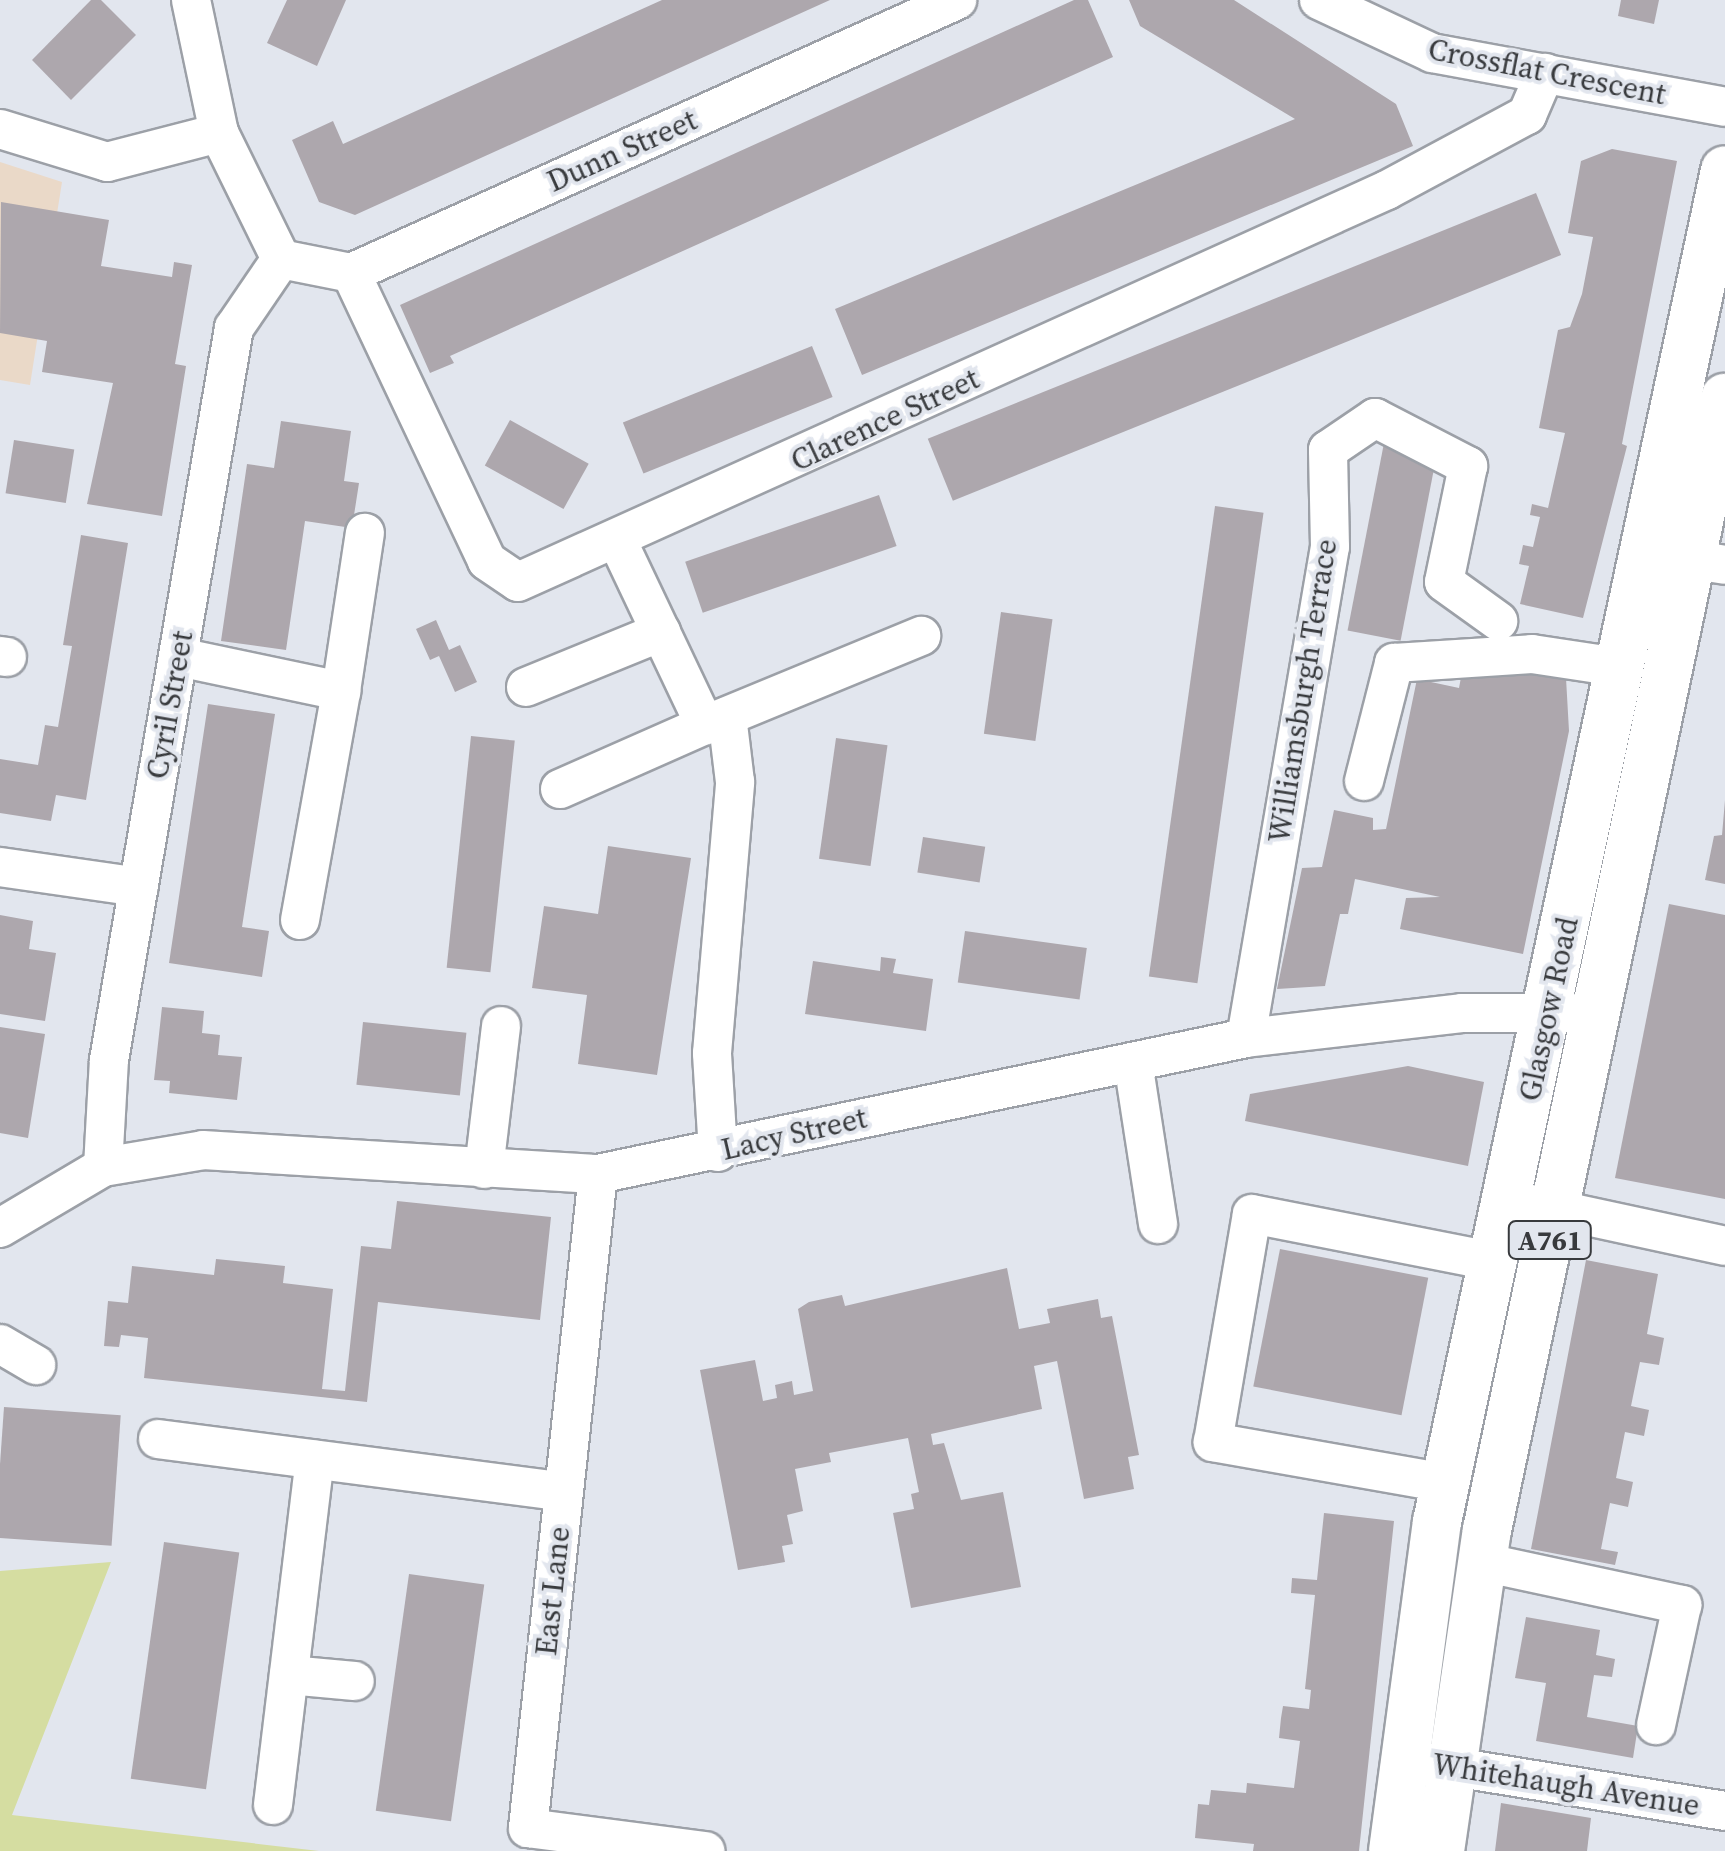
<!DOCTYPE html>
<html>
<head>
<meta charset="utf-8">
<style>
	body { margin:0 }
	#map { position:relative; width:1725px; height:1851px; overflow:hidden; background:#e2e6ee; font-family:"Source Serif 4",serif }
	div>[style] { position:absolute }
	.industrial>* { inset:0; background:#ead9c8 }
	.green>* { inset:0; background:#d5dda1 }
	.building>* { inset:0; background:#ada7ad; transform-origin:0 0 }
	.roads { filter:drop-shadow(2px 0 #9ca0a7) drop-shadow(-2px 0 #9ca0a7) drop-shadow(0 2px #9ca0a7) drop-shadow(0 -2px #9ca0a7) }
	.minor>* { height:38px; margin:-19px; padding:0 19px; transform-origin:19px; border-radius:19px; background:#fff }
	.major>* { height:48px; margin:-24px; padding:0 24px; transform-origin:24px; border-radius:24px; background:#fff }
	span { translate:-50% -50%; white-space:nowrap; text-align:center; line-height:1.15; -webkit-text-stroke:8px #e2e6ee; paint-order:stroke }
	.shield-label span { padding:2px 8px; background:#e2e6ee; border:2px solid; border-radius:8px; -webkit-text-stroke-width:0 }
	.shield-label { font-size:28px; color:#383a3d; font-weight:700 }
	.street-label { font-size:30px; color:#383a3d }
</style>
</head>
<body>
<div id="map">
	<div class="industrial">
		<i style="clip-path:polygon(0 162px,62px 182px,30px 385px,0 380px)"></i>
	</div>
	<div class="green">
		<i style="clip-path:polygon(111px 1562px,12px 1815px,319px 1851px,0 1851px,0 1571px)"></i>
	</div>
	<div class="building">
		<i style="clip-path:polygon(91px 0,101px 0,136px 35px,71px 100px,32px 60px)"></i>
		<i style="clip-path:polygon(287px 0,346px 0,317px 66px,267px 43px)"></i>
		<i style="clip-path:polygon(662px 0,830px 0,355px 215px,319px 202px,292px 140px,333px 121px,343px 144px)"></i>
		<i style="clip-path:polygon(1074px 0,1088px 0,1113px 57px,450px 356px,454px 363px,430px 373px,400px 305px)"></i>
		<i style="clip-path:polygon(1129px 0,1234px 0,1396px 104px,1413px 146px,862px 375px,835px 309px,1295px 119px,1140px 26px)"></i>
		<i style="clip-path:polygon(1621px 0,1659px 0,1654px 24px,1618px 16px)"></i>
		<i style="clip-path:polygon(1612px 149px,1677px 161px,1622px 444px,1627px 446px,1583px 618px,1520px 604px,1529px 566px,1519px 564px,1523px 545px,1533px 547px,1540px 517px,1530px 515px,1532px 504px,1548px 508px,1565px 433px,1539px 428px,1558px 330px,1570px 327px,1582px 294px,1593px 237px,1568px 233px,1581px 161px)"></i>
		<i style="left:1536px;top:193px;width:67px;height:656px;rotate:68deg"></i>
		<i style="clip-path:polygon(1px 202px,109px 220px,101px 266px,172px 277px,174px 262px,192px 265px,175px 364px,186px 366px,162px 516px,87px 504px,113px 383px,42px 372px,47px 341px,0 333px)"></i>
		<i style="left:812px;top:346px;width:55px;height:204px;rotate:68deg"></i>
		<i style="left:510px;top:420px;width:90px;height:52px;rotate:29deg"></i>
		<i style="clip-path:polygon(281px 421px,351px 431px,344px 481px,359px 483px,352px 528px,305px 521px,286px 650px,221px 641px,247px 464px,274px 468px)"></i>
		<i style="left:14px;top:440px;width:61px;height:54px;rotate:9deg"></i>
		<i style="left:1384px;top:443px;width:54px;height:191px;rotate:11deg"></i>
		<i style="left:879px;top:495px;width:54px;height:205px;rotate:71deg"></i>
		<i style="left:1215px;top:506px;width:49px;height:475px;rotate:8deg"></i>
		<i style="clip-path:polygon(81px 535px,128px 543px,86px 800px,56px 795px,51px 821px,0 813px,0 759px,38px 765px,45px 725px,58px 727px,72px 646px,63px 645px)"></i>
		<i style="left:1001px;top:612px;width:52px;height:123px;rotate:8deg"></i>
		<i style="clip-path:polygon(436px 620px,449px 650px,460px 645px,477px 682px,455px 692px,439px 656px,430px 660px,416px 629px)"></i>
		<i style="clip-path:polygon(1520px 669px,1566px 678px,1569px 731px,1523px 954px,1400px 929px,1406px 898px,1440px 897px,1355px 879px,1348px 914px,1340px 914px,1325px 986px,1277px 989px,1302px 868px,1322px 867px,1334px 810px,1373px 818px,1373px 830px,1386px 829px,1417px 679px,1459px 688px,1462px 672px)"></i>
		<i style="clip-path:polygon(208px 704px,275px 714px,242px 927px,269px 931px,262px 977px,169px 963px)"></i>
		<i style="left:471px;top:736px;width:44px;height:233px;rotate:6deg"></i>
		<i style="left:836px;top:738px;width:52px;height:122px;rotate:8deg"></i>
		<i style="clip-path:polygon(1725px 800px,1725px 884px,1705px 880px,1714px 836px,1722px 835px)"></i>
		<i style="left:923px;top:837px;width:63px;height:36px;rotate:9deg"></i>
		<i style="clip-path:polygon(608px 846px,691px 858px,657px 1075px,578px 1064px,587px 995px,532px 988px,544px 906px,598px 914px)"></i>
		<i style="clip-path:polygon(1669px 904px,1725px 915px,1725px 1199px,1615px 1178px)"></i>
		<i style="clip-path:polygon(0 915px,33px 921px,29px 949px,56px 953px,45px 1021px,0 1014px)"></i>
		<i style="left:965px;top:931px;width:123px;height:52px;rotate:8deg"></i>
		<i style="clip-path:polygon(881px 957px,896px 959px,893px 973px,933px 979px,926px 1031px,805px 1014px,813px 961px,880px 971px)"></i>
		<i style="clip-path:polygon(162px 1007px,204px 1011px,202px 1033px,220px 1035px,218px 1055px,242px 1057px,237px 1100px,169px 1093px,170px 1081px,154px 1080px)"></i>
		<i style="left:363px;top:1022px;width:104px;height:63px;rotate:6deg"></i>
		<i style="clip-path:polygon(0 1027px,45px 1034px,28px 1138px,0 1133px)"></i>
		<i style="clip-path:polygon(1408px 1066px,1484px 1082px,1468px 1166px,1245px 1121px,1250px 1094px)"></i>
		<i style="clip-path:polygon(397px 1201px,551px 1217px,540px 1320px,378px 1302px,367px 1402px,144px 1378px,148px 1338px,121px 1335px,119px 1347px,104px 1346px,108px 1301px,128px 1303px,132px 1266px,214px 1275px,216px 1259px,285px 1266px,283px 1283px,333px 1289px,322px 1389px,345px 1391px,361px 1246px,391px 1249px)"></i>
		<i style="left:1280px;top:1249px;width:151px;height:140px;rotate:11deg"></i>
		<i style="clip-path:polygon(1586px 1260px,1658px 1274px,1647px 1334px,1664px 1338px,1659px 1365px,1640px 1362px,1631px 1406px,1649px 1410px,1644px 1436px,1625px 1432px,1616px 1478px,1633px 1482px,1628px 1507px,1610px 1503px,1601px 1549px,1618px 1552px,1615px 1565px,1531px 1549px)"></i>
		<i style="clip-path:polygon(1007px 1268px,1019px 1329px,1050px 1323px,1047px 1309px,1098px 1299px,1101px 1318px,1112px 1316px,1139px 1455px,1128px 1457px,1134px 1489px,1084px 1499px,1057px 1361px,1034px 1366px,1042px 1409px,931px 1434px,933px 1445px,944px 1443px,961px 1500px,1003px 1492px,1021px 1587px,911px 1608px,893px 1513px,914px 1509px,911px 1494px,919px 1492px,908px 1438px,829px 1453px,831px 1462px,795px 1469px,803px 1511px,787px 1515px,793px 1544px,782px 1546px,785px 1562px,738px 1570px,700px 1370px,755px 1360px,763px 1401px,777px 1398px,775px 1385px,792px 1381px,794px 1395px,813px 1391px,798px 1309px,809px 1302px,842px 1295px,845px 1306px)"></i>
		<i style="left:4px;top:1407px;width:117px;height:131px;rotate:4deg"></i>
		<i style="clip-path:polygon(1324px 1513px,1394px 1521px,1359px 1851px,1253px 1851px,1254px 1844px,1195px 1838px,1198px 1804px,1209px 1805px,1211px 1790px,1246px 1793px,1247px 1783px,1294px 1788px,1300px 1741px,1279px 1738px,1281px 1718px,1283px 1706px,1309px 1709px,1311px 1690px,1305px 1689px,1315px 1595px,1291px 1593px,1292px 1578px,1317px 1580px)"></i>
		<i style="left:164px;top:1542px;width:76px;height:239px;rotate:8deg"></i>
		<i style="left:409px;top:1574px;width:76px;height:239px;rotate:8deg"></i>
		<i style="clip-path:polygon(1526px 1617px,1600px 1630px,1596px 1655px,1615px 1659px,1612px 1677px,1594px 1675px,1587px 1717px,1638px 1726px,1633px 1758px,1536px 1741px,1546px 1683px,1515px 1678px)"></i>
		<i style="clip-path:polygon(1501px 1803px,1591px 1818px,1587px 1851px,1495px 1851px)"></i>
	</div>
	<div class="roads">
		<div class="minor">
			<i style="left:191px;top:0;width:136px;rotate:78.1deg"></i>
			<i style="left:219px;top:133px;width:140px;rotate:63.8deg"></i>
			<i style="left:1319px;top:0;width:125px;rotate:25.1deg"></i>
			<i style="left:1432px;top:53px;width:298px;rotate:10.4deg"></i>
			<i style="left:0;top:129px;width:112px;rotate:17.1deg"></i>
			<i style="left:107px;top:162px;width:116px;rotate:-14.5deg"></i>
			<i style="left:281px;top:259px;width:71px;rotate:11.3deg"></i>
			<i style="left:351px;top:273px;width:665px;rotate:-24.25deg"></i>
			<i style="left:351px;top:273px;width:318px;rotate:64.7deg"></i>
			<i style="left:487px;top:561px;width:37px;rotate:34deg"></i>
			<i style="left:518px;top:582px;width:953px;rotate:-24.28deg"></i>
			<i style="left:1387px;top:190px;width:159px;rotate:-28.2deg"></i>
			<i style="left:1527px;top:115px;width:46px;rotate:-66.8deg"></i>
			<i style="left:618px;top:542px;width:203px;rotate:64.6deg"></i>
			<i style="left:705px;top:725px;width:234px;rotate:-22.4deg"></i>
			<i style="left:1694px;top:560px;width:31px;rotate:9deg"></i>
			<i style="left:0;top:656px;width:7px;rotate:8deg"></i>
			<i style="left:179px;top:657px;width:166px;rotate:11.9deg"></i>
			<i style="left:341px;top:691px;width:160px;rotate:-81.4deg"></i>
			<i style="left:526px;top:687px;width:146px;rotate:-22.2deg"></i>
			<i style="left:1364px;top:781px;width:122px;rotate:-75.7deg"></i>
			<i style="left:1394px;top:663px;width:138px;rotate:-3.7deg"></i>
			<i style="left:1532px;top:654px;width:87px;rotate:8.6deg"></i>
			<i style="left:560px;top:789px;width:158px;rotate:-23.8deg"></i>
			<i style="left:0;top:867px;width:140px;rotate:8.2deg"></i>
			<i style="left:300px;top:920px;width:233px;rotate:-79.8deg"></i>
			<i style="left:1246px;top:1038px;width:498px;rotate:-80.3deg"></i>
			<i style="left:1330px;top:547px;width:97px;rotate:-91.2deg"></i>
			<i style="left:1328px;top:450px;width:57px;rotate:-34.2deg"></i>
			<i style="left:1375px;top:418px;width:105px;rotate:27.3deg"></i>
			<i style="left:1468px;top:466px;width:118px;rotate:101.7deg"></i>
			<i style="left:1444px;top:582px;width:67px;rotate:35.8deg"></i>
			<i style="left:1133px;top:1062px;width:164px;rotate:81.2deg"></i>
			<i style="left:718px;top:1152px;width:99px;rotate:-93.5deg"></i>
			<i style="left:712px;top:1053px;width:272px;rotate:-85.1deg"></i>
			<i style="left:735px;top:782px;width:66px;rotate:-96.9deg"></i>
			<i style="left:103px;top:1167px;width:107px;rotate:-86.8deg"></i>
			<i style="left:109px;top:1060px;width:743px;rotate:-80.31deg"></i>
			<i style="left:234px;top:328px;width:83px;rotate:-55.7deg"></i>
			<i style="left:484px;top:1169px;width:144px;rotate:-83.2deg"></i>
			<i style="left:598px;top:1174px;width:658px;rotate:96.11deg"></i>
			<i style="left:528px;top:1828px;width:179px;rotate:7.4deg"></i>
			<i style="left:1508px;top:1199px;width:222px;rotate:12.2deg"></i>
			<i style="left:0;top:1228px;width:120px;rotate:-30.6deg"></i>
			<i style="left:103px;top:1167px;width:101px;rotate:-9.6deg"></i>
			<i style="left:203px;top:1150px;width:396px;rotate:3.5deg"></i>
			<i style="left:598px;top:1174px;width:662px;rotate:-11.85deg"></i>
			<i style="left:1246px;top:1038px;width:217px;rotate:-6.6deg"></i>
			<i style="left:1462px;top:1013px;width:109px"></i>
			<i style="left:0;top:1344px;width:42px;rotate:30.3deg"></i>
			<i style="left:158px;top:1439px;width:409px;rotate:7.4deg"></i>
			<i style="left:1445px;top:1483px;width:236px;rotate:-170deg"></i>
			<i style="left:1213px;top:1442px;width:231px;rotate:-80.3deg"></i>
			<i style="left:1252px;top:1214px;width:250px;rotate:11.1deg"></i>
			<i style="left:1482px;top:1562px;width:205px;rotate:12.1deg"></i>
			<i style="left:1682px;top:1605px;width:123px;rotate:102.2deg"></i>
			<i style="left:289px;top:1675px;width:66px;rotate:5.2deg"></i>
			<i style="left:1429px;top:1763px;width:300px;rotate:9.2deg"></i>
			<i style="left:273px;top:1805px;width:348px;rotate:-83.1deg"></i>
		</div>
		<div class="major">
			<i style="left:1393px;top:1851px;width:332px;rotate:-82.4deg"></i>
			<i style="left:1437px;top:1522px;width:1382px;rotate:-77.97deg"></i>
			<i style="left:1440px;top:1851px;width:324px;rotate:-81.7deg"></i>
			<i style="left:1487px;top:1530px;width:1157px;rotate:-78.13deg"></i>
		</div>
	</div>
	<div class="shield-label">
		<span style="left:1550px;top:1240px">A761</span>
	</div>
	<div class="street-label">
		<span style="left:1547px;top:72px;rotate:11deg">Crossflat Crescent</span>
		<span style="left:622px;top:151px;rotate:-24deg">Dunn Street</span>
		<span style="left:885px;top:420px;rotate:-25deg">Clarence Street</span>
		<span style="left:1303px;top:691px;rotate:-81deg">Williamsburgh Terrace</span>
		<span style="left:170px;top:705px;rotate:-80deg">Cyril Street</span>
		<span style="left:1549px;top:1009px;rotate:-78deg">Glasgow Road</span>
		<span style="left:794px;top:1134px;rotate:-13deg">Lacy Street</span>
		<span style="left:553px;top:1591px;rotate:-84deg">East Lane</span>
		<span style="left:1566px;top:1785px;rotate:9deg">Whitehaugh Avenue</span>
	</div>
</div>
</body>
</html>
